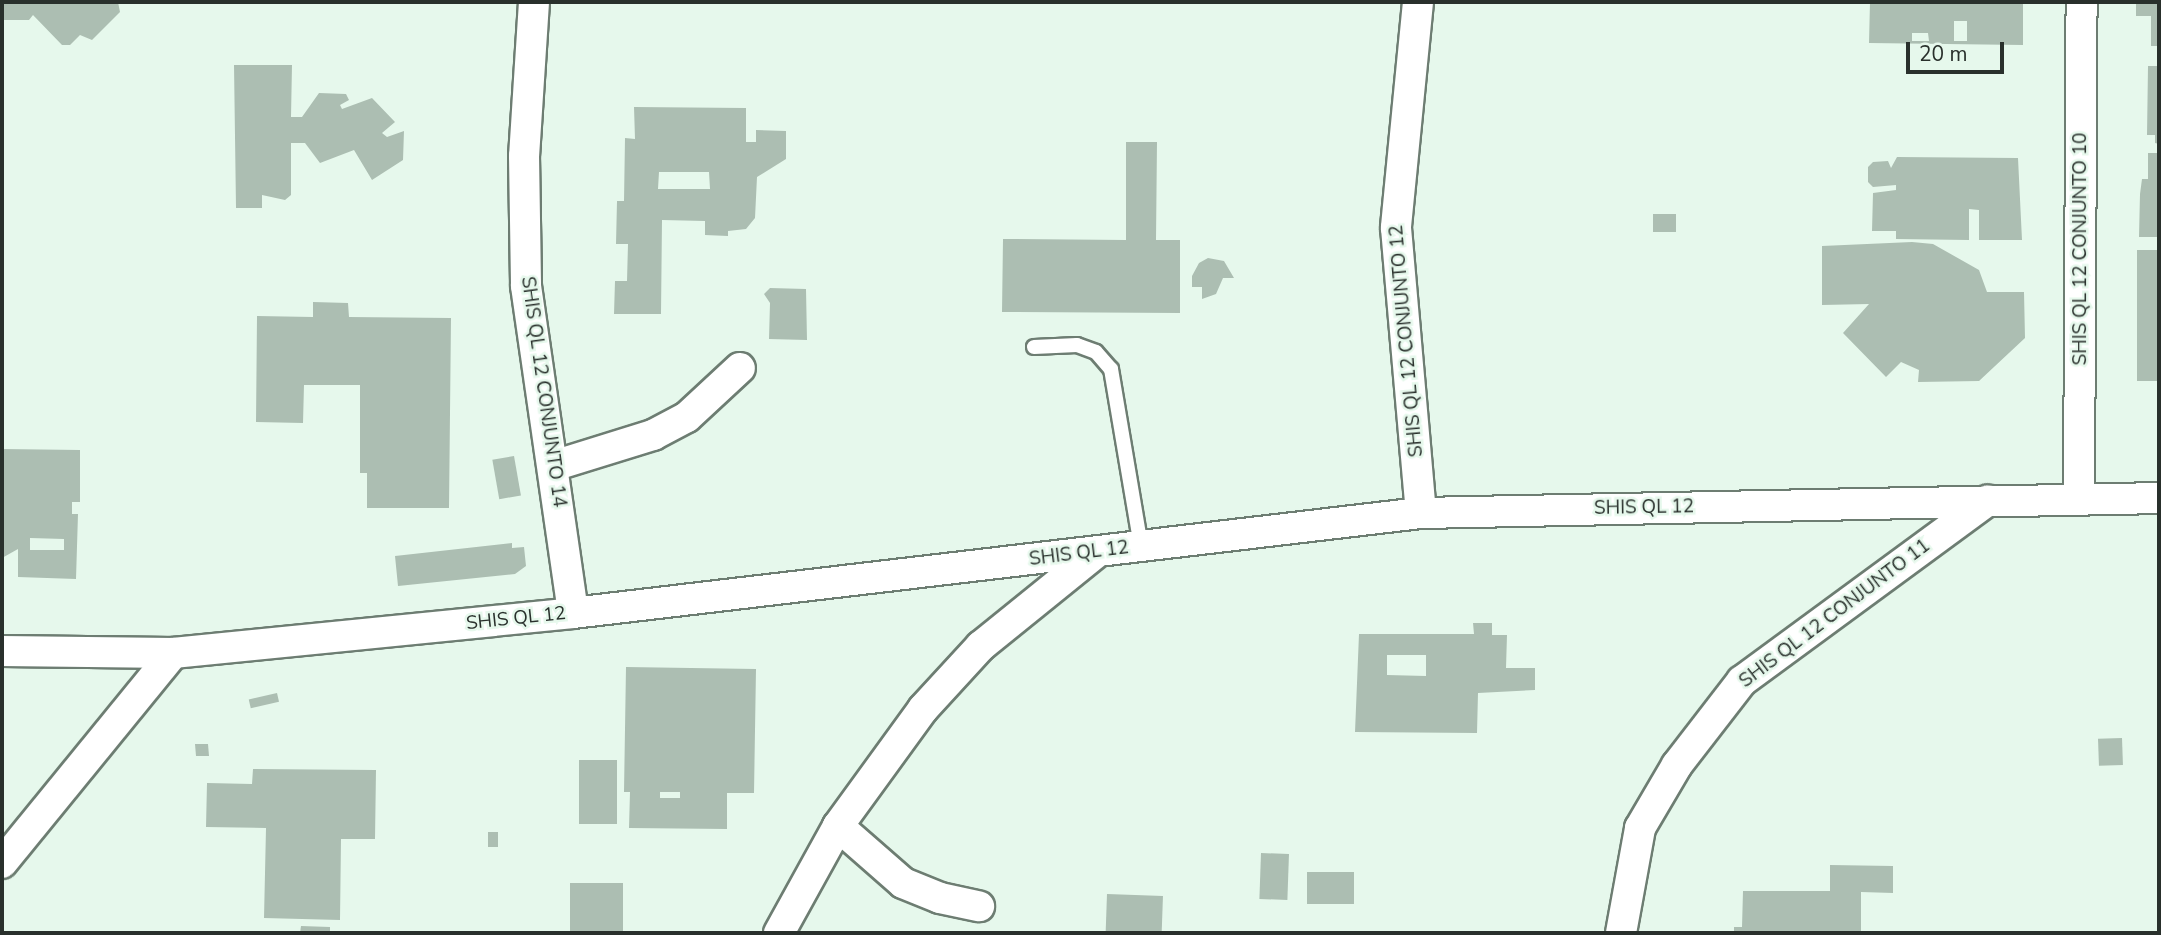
<!DOCTYPE html>
<html>
<head>
<meta charset="utf-8">
<style>
	body { margin:0 }
	#map { position:relative; width:2161px; height:935px; overflow:hidden; background:#e6f8ec; font-family:"Nunito Sans",sans-serif }
	div>[style] { position:absolute }
	.building>* { inset:0; background:#acbeb2; transform-origin:0 0 }
	.roads { filter:drop-shadow(2px 0 #6d7d72) drop-shadow(-2px 0 #6d7d72) drop-shadow(0 2px #6d7d72) drop-shadow(0 -2px #6d7d72) }
	.lane>* { height:14px; margin:-7px; padding:0 7px; transform-origin:7px; border-radius:7px; background:#fff }
	.street>* { height:30px; margin:-15px; padding:0 15px; transform-origin:15px; border-radius:15px; background:#fff }
	span { translate:-50% -50%; white-space:nowrap; text-align:center; line-height:1.15; -webkit-text-stroke:5px #e6f8ec; paint-order:stroke }
	.street-label { font-size:19px; color:#29302c }
	.frame { position:absolute; inset:0; border:4px solid #29302c; pointer-events:none }
	.scale { position:absolute; left:1906px; top:42px; width:98px; height:32px; box-sizing:border-box; border:4px solid #29302c; border-top:0; padding-left:9px; font-size:21px; line-height:24px; white-space:nowrap; color:#29302c; -webkit-text-stroke:5px #e6f8ec; paint-order:stroke }
</style>
</head>
<body>
<div id="map">
	<div class="building">
		<i style="clip-path:polygon(2px 2px,118px 2px,120px 12px,92px 40px,80px 35px,70px 45px,62px 45px,33px 15px,29px 20px,2px 20px)"></i>
		<i style="clip-path:polygon(evenodd,1870px 2px,2023px 2px,2023px 45px,1869px 43px,1870px 2px,1954px 21px,1967px 21px,1967px 41px,1954px 41px,1954px 21px,1870px 2px,1912px 33px,1928px 33px,1929px 41px,1912px 41px,1912px 33px)"></i>
		<i style="clip-path:polygon(2136px 2px,2159px 2px,2159px 46px,2151px 46px,2151px 16px,2136px 16px)"></i>
		<i style="clip-path:polygon(234px 65px,292px 65px,291px 117px,302px 117px,319px 93px,346px 94px,349px 100px,340px 105px,342px 109px,372px 98px,395px 122px,382px 133px,387px 137px,404px 131px,403px 160px,372px 180px,354px 150px,320px 163px,305px 143px,291px 143px,291px 195px,285px 200px,262px 195px,262px 208px,236px 208px)"></i>
		<i style="clip-path:polygon(2148px 66px,2159px 66px,2159px 144px,2155px 143px,2155px 135px,2147px 135px)"></i>
		<i style="clip-path:polygon(evenodd,634px 107px,746px 108px,746px 142px,756px 142px,756px 130px,786px 131px,786px 159px,757px 177px,755px 218px,746px 229px,728px 231px,728px 236px,705px 235px,705px 221px,662px 220px,661px 314px,614px 314px,615px 281px,627px 281px,628px 244px,616px 244px,617px 201px,624px 201px,625px 138px,635px 139px,634px 107px,659px 172px,709px 172px,710px 189px,658px 189px,659px 172px)"></i>
		<i style="clip-path:polygon(1126px 142px,1157px 142px,1156px 240px,1180px 240px,1180px 313px,1002px 312px,1003px 239px,1126px 240px)"></i>
		<i style="clip-path:polygon(2148px 153px,2159px 153px,2159px 237px,2139px 237px,2140px 194px,2142px 179px,2148px 179px)"></i>
		<i style="clip-path:polygon(1897px 157px,2018px 158px,2022px 240px,1979px 240px,1979px 210px,1969px 209px,1969px 240px,1896px 239px,1896px 231px,1872px 231px,1873px 193px,1896px 190px,1896px 185px,1873px 187px,1868px 182px,1868px 167px,1873px 162px,1888px 161px,1891px 168px)"></i>
		<i style="left:1653px;top:214px;width:23px;height:18px"></i>
		<i style="clip-path:polygon(1912px 242px,1933px 244px,1979px 270px,1987px 292px,2024px 292px,2025px 338px,1979px 381px,1918px 382px,1919px 370px,1901px 362px,1886px 377px,1843px 333px,1869px 304px,1822px 305px,1822px 246px)"></i>
		<i style="left:2137px;top:250px;width:22px;height:131px"></i>
		<i style="clip-path:polygon(1208px 258px,1224px 261px,1234px 278px,1223px 278px,1216px 294px,1202px 299px,1202px 287px,1192px 287px,1192px 276px,1199px 263px)"></i>
		<i style="clip-path:polygon(770px 288px,806px 289px,807px 340px,769px 339px,770px 303px,764px 294px)"></i>
		<i style="clip-path:polygon(313px 302px,348px 303px,349px 317px,451px 318px,449px 508px,367px 508px,367px 473px,360px 473px,360px 385px,304px 385px,303px 423px,256px 422px,257px 316px,313px 317px)"></i>
		<i style="clip-path:polygon(evenodd,2px 449px,80px 450px,80px 502px,72px 502px,72px 514px,78px 514px,76px 579px,18px 577px,18px 549px,2px 558px,2px 449px,30px 538px,64px 539px,64px 550px,30px 550px,30px 538px)"></i>
		<i style="left:514px;top:456px;width:40px;height:22px;rotate:80deg"></i>
		<i style="clip-path:polygon(512px 543px,512px 548px,524px 547px,526px 566px,515px 574px,398px 586px,395px 556px)"></i>
		<i style="clip-path:polygon(evenodd,1473px 623px,1492px 623px,1492px 635px,1507px 635px,1506px 668px,1535px 668px,1535px 690px,1478px 693px,1477px 733px,1355px 732px,1359px 634px,1474px 634px,1473px 623px,1387px 655px,1426px 655px,1426px 676px,1387px 675px,1387px 655px)"></i>
		<i style="clip-path:polygon(evenodd,626px 667px,756px 669px,754px 793px,727px 793px,727px 829px,629px 828px,630px 792px,624px 792px,626px 667px,660px 792px,680px 792px,680px 798px,660px 798px,660px 792px)"></i>
		<i style="left:277px;top:693px;width:9px;height:29px;rotate:77deg"></i>
		<i style="left:2122px;top:738px;width:27px;height:24px;rotate:88deg"></i>
		<i style="clip-path:polygon(195px 744px,208px 744px,209px 756px,196px 756px)"></i>
		<i style="left:579px;top:760px;width:38px;height:64px"></i>
		<i style="clip-path:polygon(253px 769px,376px 770px,375px 839px,341px 839px,340px 920px,264px 918px,266px 828px,206px 827px,207px 783px,252px 784px)"></i>
		<i style="left:488px;top:832px;width:10px;height:15px"></i>
		<i style="left:1261px;top:853px;width:28px;height:46px;rotate:2deg"></i>
		<i style="clip-path:polygon(1830px 865px,1893px 866px,1893px 893px,1861px 892px,1861px 933px,1734px 933px,1734px 927px,1742px 927px,1743px 891px,1830px 891px)"></i>
		<i style="left:1307px;top:872px;width:47px;height:32px"></i>
		<i style="left:570px;top:883px;width:53px;height:50px"></i>
		<i style="left:1107px;top:894px;width:56px;height:39px;rotate:2deg"></i>
		<i style="clip-path:polygon(301px 926px,330px 927px,330px 933px,300px 933px)"></i>
	</div>
	<div class="roads">
		<div class="lane">
			<i style="left:1034px;top:347px;width:43px;rotate:-2.7deg"></i>
			<i style="left:1077px;top:345px;width:20px;rotate:20deg"></i>
			<i style="left:1096px;top:352px;width:23px;rotate:49deg"></i>
			<i style="left:1111px;top:369px;width:181px;rotate:80.4deg"></i>
		</div>
		<div class="street">
			<i style="left:534px;top:2px;width:154px;rotate:93.7deg"></i>
			<i style="left:524px;top:156px;width:130px;rotate:89.1deg"></i>
			<i style="left:526px;top:286px;width:330px;rotate:81.8deg"></i>
			<i style="left:1418px;top:2px;width:227px;rotate:95.6deg"></i>
			<i style="left:1396px;top:228px;width:286px;rotate:85deg"></i>
			<i style="left:553px;top:466px;width:105px;rotate:-17.2deg"></i>
			<i style="left:653px;top:435px;width:38px;rotate:-28deg"></i>
			<i style="left:687px;top:417px;width:72px;rotate:-42.8deg"></i>
			<i style="left:2079px;top:497px;width:495px;rotate:-89.7deg"></i>
			<i style="left:2px;top:651px;width:171px;rotate:0.7deg"></i>
			<i style="left:173px;top:653px;width:402px;rotate:-5.7deg"></i>
			<i style="left:573px;top:613px;width:854px;rotate:-6.73deg"></i>
			<i style="left:1421px;top:513px;width:738px;rotate:-1.16deg"></i>
			<i style="left:838px;top:826px;width:86px;rotate:41.2deg"></i>
			<i style="left:903px;top:883px;width:40px;rotate:22deg"></i>
			<i style="left:940px;top:898px;width:40px;rotate:12deg"></i>
			<i style="left:2px;top:863px;width:271px;rotate:-50.8deg"></i>
			<i style="left:779px;top:933px;width:122px;rotate:-61.1deg"></i>
			<i style="left:838px;top:826px;width:145px;rotate:-54deg"></i>
			<i style="left:923px;top:709px;width:86px;rotate:-47.4deg"></i>
			<i style="left:981px;top:646px;width:149px;rotate:-39deg"></i>
			<i style="left:1621px;top:933px;width:107px;rotate:-79.7deg"></i>
			<i style="left:1640px;top:828px;width:73px;rotate:-59.6deg"></i>
			<i style="left:1677px;top:765px;width:106px;rotate:-52.3deg"></i>
			<i style="left:1742px;top:681px;width:305px;rotate:-36.3deg"></i>
		</div>
	</div>
	<div class="street-label">
		<span style="left:2081px;top:249px;rotate:-90deg">SHIS QL 12 CONJUNTO 10</span>
		<span style="left:1407px;top:341px;rotate:-95deg">SHIS QL 12 CONJUNTO 12</span>
		<span style="left:543px;top:392px;rotate:82deg">SHIS QL 12 CONJUNTO 14</span>
		<span style="left:1644px;top:508px;rotate:-1deg">SHIS QL 12</span>
		<span style="left:1079px;top:554px;rotate:-7deg">SHIS QL 12</span>
		<span style="left:1835px;top:614px;rotate:-37deg">SHIS QL 12 CONJUNTO 11</span>
		<span style="left:516px;top:619px;rotate:-6deg">SHIS QL 12</span>
	</div>
	<div class="frame"></div>
	<div class="scale">20 m</div>
</div>
</body>
</html>
